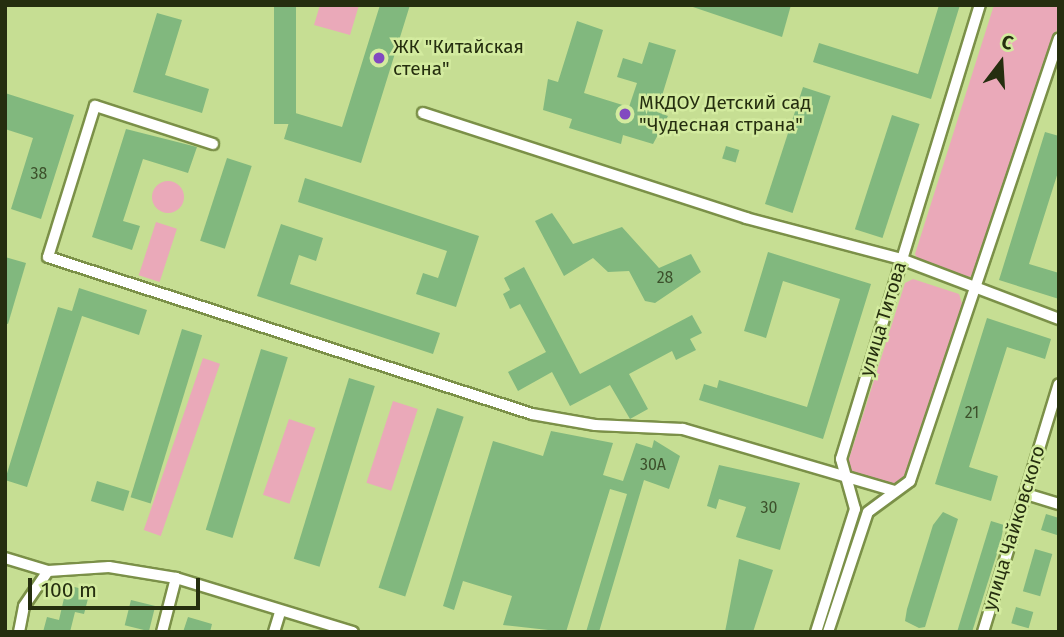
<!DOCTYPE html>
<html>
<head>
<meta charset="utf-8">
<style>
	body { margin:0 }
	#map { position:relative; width:1064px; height:637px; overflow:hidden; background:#c6de93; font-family:"Fira Sans",sans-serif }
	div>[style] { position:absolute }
	.green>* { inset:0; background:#eaa9b9; transform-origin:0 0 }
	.round { border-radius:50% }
	.building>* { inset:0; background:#81b87e; transform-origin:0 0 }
	.roads { filter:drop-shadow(2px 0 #7b9048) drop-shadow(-2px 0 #7b9048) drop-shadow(0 2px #7b9048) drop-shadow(0 -2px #7b9048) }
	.minor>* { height:10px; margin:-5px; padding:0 5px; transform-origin:5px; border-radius:5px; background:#fff }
	.dots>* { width:19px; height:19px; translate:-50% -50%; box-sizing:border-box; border:4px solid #d3eb9f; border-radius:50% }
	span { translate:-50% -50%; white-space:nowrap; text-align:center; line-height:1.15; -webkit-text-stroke:5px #d3eb9f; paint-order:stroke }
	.number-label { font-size:16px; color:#3c502b }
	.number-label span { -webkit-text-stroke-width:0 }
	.poi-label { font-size:19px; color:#252e0f }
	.left { translate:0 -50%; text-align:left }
	.street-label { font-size:19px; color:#252e0f }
	.frame { position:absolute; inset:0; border:7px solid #252e0f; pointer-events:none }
	.north { position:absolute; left:966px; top:28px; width:70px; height:70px; -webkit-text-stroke:5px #d3eb9f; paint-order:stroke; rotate:17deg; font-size:19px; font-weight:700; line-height:28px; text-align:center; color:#252e0f }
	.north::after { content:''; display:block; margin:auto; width:24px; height:32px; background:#252e0f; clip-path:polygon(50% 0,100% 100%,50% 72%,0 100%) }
	.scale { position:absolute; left:28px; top:578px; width:172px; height:32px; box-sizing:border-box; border:4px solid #252e0f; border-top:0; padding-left:9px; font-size:21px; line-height:24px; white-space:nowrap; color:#252e0f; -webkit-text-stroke:5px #d3eb9f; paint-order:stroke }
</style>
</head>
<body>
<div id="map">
	<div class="green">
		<i style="clip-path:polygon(320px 5px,359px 5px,350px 35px,314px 25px)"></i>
		<i style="clip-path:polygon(994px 5px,1059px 5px,1059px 23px,975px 276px,966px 277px,919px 262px,915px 254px)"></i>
		<i class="round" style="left:152px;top:181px;width:32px;height:32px"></i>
		<i style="left:156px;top:222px;width:22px;height:56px;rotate:18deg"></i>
		<i style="clip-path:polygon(913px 279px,959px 294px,964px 310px,906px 476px,895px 486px,851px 477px,847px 465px,905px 283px)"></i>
		<i style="left:203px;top:358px;width:18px;height:182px;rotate:19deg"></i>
		<i style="left:393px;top:401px;width:26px;height:86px;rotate:18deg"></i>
		<i style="left:289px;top:419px;width:28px;height:80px;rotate:19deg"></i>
	</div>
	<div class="building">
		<i style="left:274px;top:5px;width:22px;height:119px"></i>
		<i style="clip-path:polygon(380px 5px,410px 5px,361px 163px,284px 139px,292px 112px,342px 127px)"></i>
		<i style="clip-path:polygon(687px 5px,791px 5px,782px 37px)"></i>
		<i style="clip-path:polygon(939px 5px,960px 5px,931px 99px,813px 62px,819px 43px,918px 74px)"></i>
		<i style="clip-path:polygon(157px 13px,182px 20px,165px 75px,209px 89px,202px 113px,133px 92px)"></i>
		<i style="clip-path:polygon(577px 21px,603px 30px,584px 93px,629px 107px,637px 83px,617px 77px,623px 58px,642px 64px,649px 42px,676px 50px,657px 112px,668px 116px,653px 144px,623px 135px,621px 144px,569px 128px,572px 119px,543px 110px,548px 79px,558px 82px)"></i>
		<i style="left:803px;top:87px;width:29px;height:123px;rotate:18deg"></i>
		<i style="clip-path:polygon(5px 93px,74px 115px,41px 219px,11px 209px,33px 138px,5px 129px)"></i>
		<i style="left:892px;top:115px;width:29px;height:120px;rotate:18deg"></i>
		<i style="clip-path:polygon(126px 129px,197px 147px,188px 173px,143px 159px,123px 221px,140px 226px,132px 250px,92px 237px)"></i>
		<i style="clip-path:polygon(1045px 132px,1059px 136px,1059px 169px,1029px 264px,1059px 273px,1059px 299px,999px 280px)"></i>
		<i style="left:726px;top:146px;width:14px;height:13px;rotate:17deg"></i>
		<i style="left:227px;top:158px;width:26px;height:87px;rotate:18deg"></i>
		<i style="clip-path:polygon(305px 178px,479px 236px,456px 307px,416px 294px,423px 273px,438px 278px,447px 251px,298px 202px)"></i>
		<i style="clip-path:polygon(552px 213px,573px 244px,622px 227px,659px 268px,691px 254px,701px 272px,655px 303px,645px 301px,629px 271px,608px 272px,593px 258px,564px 276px,535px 221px)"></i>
		<i style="clip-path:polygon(281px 224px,323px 238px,316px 261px,299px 255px,290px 284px,440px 333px,433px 354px,257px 296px)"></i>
		<i style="clip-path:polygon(768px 252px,871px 284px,823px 439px,699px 400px,704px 384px,717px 388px,719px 380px,807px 407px,840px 299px,783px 281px,766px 338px,744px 331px)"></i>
		<i style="clip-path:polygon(5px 257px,26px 263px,8px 324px,5px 323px)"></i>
		<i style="clip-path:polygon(524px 267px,580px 374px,692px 315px,702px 333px,690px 339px,696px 350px,676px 360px,672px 351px,629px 374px,648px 409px,630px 419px,610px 385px,570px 406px,552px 372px,518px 391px,508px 372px,546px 352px,520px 304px,510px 309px,503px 294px,510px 290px,504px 278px)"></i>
		<i style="clip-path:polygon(79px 288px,147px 310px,139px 335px,82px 316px,27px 487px,5px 480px,58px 307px,72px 311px)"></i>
		<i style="clip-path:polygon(987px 318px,1051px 339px,1045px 359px,1007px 347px,969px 467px,998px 476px,991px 501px,935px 484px)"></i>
		<i style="left:182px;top:329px;width:21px;height:176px;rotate:17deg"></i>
		<i style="left:261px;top:349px;width:28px;height:189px;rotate:17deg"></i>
		<i style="left:349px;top:378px;width:27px;height:189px;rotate:17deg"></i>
		<i style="left:437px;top:408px;width:28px;height:189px;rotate:18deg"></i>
		<i style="clip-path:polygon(551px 431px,613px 443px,603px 475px,623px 481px,636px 443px,652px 448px,654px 440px,680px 456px,669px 489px,644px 480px,599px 632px,586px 632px,627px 494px,610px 489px,566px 632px,503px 625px,512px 596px,463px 581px,454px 610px,443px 606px,493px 441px,543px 456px)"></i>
		<i style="clip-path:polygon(719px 465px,800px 483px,780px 550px,736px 537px,746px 507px,719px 499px,716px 509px,707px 506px)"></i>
		<i style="left:97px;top:481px;width:34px;height:21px;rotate:17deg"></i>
		<i style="clip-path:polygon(943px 512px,958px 519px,925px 627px,919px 628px,905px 621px,907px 609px,933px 525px)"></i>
		<i style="clip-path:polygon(1046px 514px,1059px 518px,1057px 535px,1041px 530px)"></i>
		<i style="clip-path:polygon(991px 521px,1004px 525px,1000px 544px,972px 632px,957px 632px)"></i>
		<i style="left:1035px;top:549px;width:18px;height:44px;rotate:16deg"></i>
		<i style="clip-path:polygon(739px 559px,773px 570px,753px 632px,725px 632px)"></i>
		<i style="clip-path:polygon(67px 585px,90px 591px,84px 614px,75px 612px,70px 632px,43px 632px,47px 617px,59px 620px)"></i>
		<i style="left:131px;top:600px;width:25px;height:26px;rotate:14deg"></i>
		<i style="left:1016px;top:607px;width:18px;height:17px;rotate:16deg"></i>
		<i style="clip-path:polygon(188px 617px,212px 624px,210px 632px,183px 632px)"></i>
	</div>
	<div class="roads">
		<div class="minor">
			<i style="left:423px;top:113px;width:340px;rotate:18deg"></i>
			<i style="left:746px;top:218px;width:160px;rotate:14.8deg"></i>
			<i style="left:901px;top:259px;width:169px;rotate:20.8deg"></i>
			<i style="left:213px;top:144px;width:124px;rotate:-162.1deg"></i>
			<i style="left:95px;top:106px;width:158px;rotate:107.3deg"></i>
			<i style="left:48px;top:257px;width:509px;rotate:17.97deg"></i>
			<i style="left:532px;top:414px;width:64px;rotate:9.9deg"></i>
			<i style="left:595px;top:425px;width:88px;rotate:2.6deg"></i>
			<i style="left:683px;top:429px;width:221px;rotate:16.3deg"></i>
			<i style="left:1026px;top:494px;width:34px;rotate:17deg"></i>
			<i style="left:5px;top:558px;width:45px;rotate:16.8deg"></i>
			<i style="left:48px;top:571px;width:61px;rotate:-3.8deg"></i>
			<i style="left:109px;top:567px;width:68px;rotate:9.3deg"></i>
			<i style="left:176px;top:578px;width:185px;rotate:17deg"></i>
			<i style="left:19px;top:632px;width:26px;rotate:-79deg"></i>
			<i style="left:24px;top:606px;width:42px;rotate:-55.6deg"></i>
			<i style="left:162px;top:632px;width:56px;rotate:-75.5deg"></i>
			<i style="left:274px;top:632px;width:21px;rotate:-73deg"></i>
			<i style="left:816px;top:632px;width:129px;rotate:-72.4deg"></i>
			<i style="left:855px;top:509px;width:52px;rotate:-105.6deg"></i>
			<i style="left:841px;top:459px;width:475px;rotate:-73deg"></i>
			<i style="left:828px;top:632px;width:126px;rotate:-71.6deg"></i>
			<i style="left:868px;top:512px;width:52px;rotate:-36.4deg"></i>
			<i style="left:910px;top:481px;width:467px;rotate:-71.4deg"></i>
			<i style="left:983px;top:632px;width:259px;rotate:-73deg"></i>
		</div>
	</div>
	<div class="dots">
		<i style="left:379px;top:58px;background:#8249c0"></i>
		<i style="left:625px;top:114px;background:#8249c0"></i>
	</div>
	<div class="number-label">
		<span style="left:39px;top:174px">38</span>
		<span style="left:665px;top:278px">28</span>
		<span style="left:972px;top:413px">21</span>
		<span style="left:653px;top:465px">30А</span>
		<span style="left:769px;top:508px">30</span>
	</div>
	<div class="poi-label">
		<span class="left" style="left:393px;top:58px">ЖК "Китайская<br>стена"</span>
		<span class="left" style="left:639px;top:114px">МКДОУ Детский сад<br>"Чудесная страна"</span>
	</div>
	<div class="street-label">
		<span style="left:883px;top:319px;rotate:-73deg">улица Титова</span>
		<span style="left:1014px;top:528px;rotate:-73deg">улица Чайковского</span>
	</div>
	<div class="frame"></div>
	<div class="north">С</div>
	<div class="scale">100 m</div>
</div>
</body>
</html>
